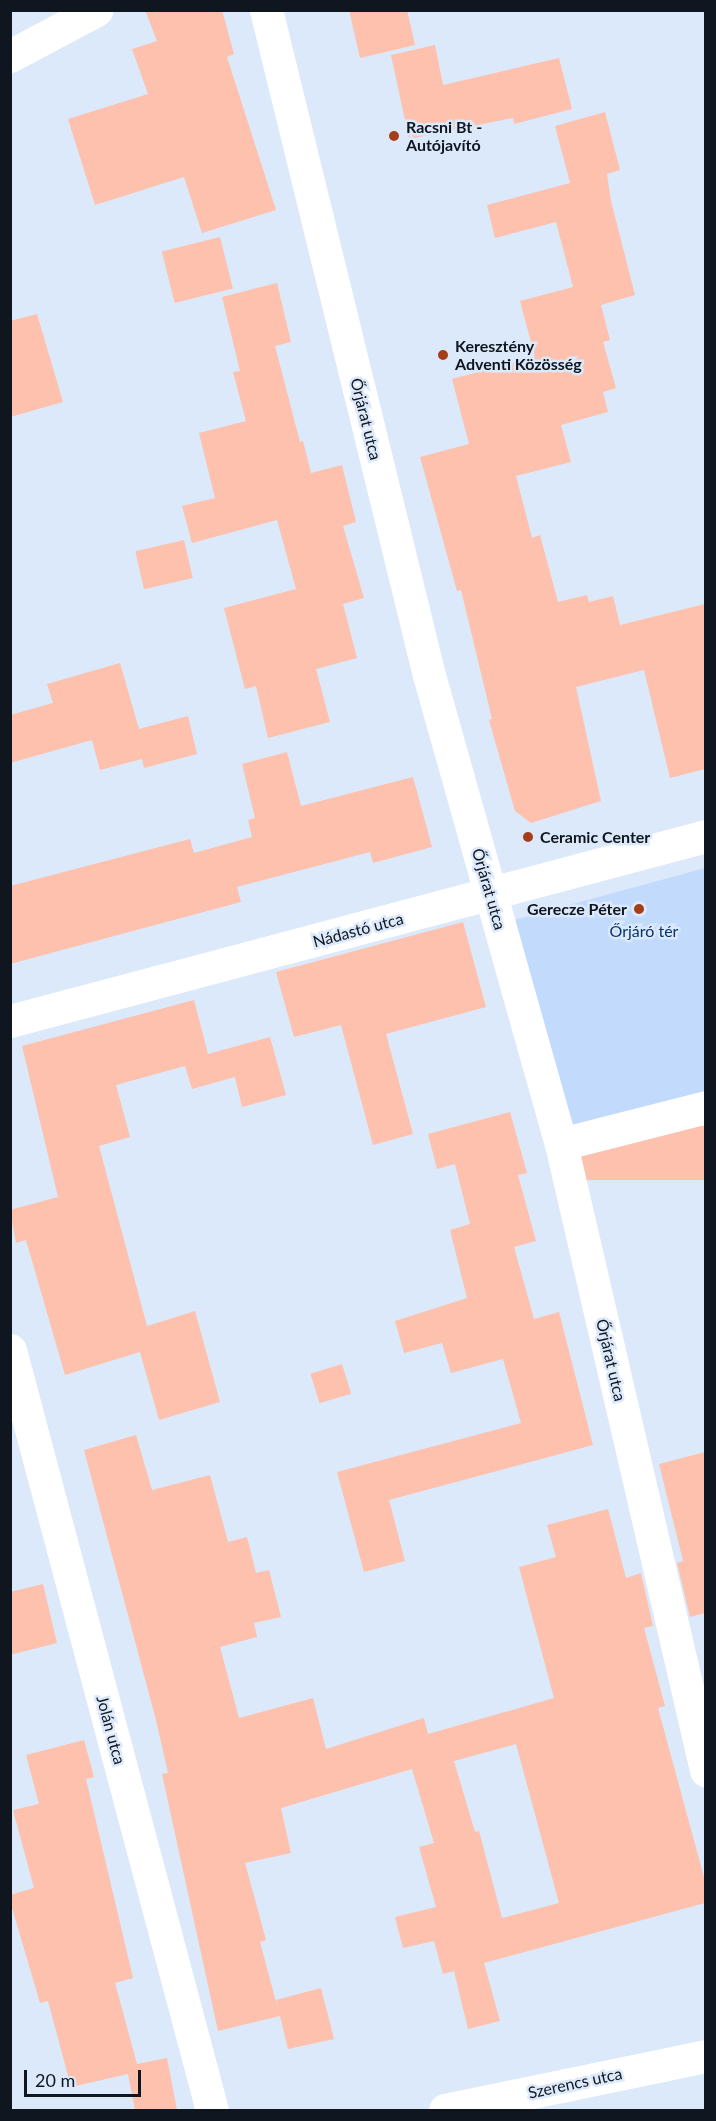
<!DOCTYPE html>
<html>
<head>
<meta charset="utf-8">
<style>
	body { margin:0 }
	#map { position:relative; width:716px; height:2121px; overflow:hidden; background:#dce9fa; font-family:Lato,sans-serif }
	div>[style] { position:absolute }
	.green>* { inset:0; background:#c2dafc }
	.building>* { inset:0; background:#fdc1ad; transform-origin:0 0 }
	.street>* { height:33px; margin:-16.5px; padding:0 16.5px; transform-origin:16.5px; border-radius:16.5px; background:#fff }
	.dots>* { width:16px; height:16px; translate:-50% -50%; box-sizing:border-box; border:3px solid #dce9fa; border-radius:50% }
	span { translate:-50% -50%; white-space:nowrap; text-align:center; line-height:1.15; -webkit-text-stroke:5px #dce9fa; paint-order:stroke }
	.poi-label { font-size:16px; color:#0f161f; font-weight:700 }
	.left { translate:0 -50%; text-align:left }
	.right { translate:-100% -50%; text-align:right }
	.street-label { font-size:16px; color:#0f161f }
	.park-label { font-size:16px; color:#07356b }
	.frame { position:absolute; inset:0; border:12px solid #0f161f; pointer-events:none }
	.scale { position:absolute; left:24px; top:2070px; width:117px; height:27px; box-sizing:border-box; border:3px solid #0f161f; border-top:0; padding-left:8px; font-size:18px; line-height:21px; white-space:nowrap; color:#0f161f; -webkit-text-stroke:4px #dce9fa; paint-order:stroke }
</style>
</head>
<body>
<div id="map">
	<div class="green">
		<i style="clip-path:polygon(705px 868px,705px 1094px,570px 1129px,514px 920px)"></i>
	</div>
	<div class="building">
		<i style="clip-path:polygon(145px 10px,222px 10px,234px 54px,227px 57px,276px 210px,202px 233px,184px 177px,95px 205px,68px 119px,148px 94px,132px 49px,157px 41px)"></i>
		<i style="clip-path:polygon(349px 10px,407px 10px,415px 45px,360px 58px)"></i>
		<i style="clip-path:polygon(435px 45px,443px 85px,559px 58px,572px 109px,514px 124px,513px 118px,409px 139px,391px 55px)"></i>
		<i style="clip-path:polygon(605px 112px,620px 170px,607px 174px,611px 201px,635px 295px,601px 305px,610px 340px,603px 342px,616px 388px,603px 392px,608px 412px,561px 425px,571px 462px,516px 476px,532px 538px,540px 535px,558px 602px,587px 595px,589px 602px,613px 596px,620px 625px,705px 604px,705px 769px,670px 778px,644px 670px,576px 687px,601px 801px,531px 823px,515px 811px,489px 720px,492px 719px,461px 590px,457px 591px,420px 457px,469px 444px,452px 379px,535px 357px,520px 301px,573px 287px,556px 222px,495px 238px,487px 205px,570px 183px,555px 126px)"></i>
		<i style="left:220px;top:237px;width:53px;height:60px;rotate:76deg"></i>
		<i style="clip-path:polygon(277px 283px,291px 342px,275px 346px,300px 442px,303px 441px,311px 473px,342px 465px,356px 522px,343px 526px,364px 598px,343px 604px,357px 658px,316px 669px,330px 722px,268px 738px,256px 686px,245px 689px,224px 608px,296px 589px,277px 520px,192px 543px,182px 506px,215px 498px,199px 433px,246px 421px,233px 372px,240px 371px,222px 297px)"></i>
		<i style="clip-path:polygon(37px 314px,63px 402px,10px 417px,10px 321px)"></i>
		<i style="left:184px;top:540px;width:39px;height:50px;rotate:77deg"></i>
		<i style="clip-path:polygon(120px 663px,139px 729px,188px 716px,197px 754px,144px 768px,142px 759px,100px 770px,92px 740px,10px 763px,10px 715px,53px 703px,47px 684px)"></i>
		<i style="clip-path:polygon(287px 752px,301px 806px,413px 777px,432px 847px,373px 863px,370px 852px,237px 887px,241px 902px,10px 964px,10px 886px,190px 839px,194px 853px,252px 837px,248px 820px,255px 818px,242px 764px)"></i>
		<i style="clip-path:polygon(463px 922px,486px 1007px,386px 1034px,413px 1134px,373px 1145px,341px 1025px,294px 1037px,276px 972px)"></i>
		<i style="clip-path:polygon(194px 1000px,208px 1054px,270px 1037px,286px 1095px,242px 1107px,235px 1077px,192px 1089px,185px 1066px,116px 1085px,130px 1137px,99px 1146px,147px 1326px,195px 1311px,220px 1402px,159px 1420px,140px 1352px,65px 1375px,26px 1240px,16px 1243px,10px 1210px,58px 1197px,22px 1046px)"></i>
		<i style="clip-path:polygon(510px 1112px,527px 1173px,518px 1175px,536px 1241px,514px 1247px,534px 1319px,559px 1312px,593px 1445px,389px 1500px,405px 1561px,364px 1572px,337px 1472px,521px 1423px,503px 1359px,451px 1373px,442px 1343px,404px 1353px,395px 1321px,467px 1298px,450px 1230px,470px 1224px,455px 1164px,437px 1169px,428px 1134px)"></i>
		<i style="left:705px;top:1126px;width:54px;height:126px;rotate:90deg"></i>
		<i style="left:342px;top:1364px;width:31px;height:33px;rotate:73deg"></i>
		<i style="clip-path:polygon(evenodd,136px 1435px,152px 1490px,210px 1475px,228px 1542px,247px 1537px,256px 1573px,269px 1570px,281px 1617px,254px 1623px,257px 1637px,220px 1647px,239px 1718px,313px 1698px,326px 1749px,424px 1718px,428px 1734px,554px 1698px,519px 1567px,556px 1557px,547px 1525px,608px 1509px,626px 1578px,641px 1573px,653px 1626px,644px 1628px,665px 1706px,658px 1708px,705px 1881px,705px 1903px,484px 1963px,500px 2021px,468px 2029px,454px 1971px,443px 1974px,434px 1941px,403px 1948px,395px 1917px,436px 1907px,419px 1847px,434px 1843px,412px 1769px,281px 1808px,291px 1853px,245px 1863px,266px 1940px,260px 1942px,279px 2013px,276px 2000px,321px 1988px,334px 2039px,288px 2049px,280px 2016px,218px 2031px,162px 1774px,168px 1773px,156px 1720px,84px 1450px,136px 1435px,516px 1744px,559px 1903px,502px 1918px,479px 1831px,475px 1832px,454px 1761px,516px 1744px)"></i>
		<i style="clip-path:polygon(705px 1452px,705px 1613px,690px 1617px,677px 1563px,683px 1561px,659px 1464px)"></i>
		<i style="clip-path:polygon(43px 1584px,57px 1643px,10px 1655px,10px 1592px)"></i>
		<i style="clip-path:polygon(84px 1740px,94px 1777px,86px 1779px,133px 1978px,115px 1983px,137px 2064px,167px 2058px,177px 2110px,135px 2110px,128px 2074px,71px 2087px,48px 2001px,40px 2003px,10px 1901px,10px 1895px,34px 1888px,13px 1810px,39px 1804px,26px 1755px)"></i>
	</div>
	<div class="street">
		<i style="left:266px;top:10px;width:685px;rotate:76.23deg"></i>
		<i style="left:429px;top:675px;width:487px;rotate:74.3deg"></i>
		<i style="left:561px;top:1144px;width:643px;rotate:76.96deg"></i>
		<i style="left:10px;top:56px;width:98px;rotate:-28.1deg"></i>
		<i style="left:10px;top:1021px;width:720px;rotate:-14.89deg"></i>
		<i style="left:561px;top:1144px;width:150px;rotate:-14.3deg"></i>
		<i style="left:10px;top:1350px;width:786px;rotate:75.12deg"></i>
		<i style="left:445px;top:2110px;width:267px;rotate:-11.7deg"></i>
	</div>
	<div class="dots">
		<i style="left:394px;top:136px;background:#a53e18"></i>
		<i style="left:443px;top:355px;background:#a53e18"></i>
		<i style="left:528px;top:837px;background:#a53e18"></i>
		<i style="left:639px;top:909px;background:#a53e18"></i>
	</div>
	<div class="poi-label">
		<span class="left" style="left:406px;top:136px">Racsni Bt -<br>Autójavító</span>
		<span class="left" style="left:455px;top:355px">Keresztény<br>Adventi Közösség</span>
		<span class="left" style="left:540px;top:837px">Ceramic Center</span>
		<span class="right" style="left:627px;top:909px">Gerecze Péter</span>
	</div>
	<div class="street-label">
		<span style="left:366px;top:419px;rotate:76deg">Őrjárat utca</span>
		<span style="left:489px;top:889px;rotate:74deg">Őrjárat utca</span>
		<span style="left:358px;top:930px;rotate:-15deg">Nádastó utca</span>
		<span style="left:611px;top:1360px;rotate:77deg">Őrjárat utca</span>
		<span style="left:111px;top:1730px;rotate:75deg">Jolán utca</span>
		<span style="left:575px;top:2083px;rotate:-12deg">Szerencs utca</span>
	</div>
	<div class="park-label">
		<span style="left:644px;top:931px">Őrjáró tér</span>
	</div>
	<div class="frame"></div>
	<div class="scale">20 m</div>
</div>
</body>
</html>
